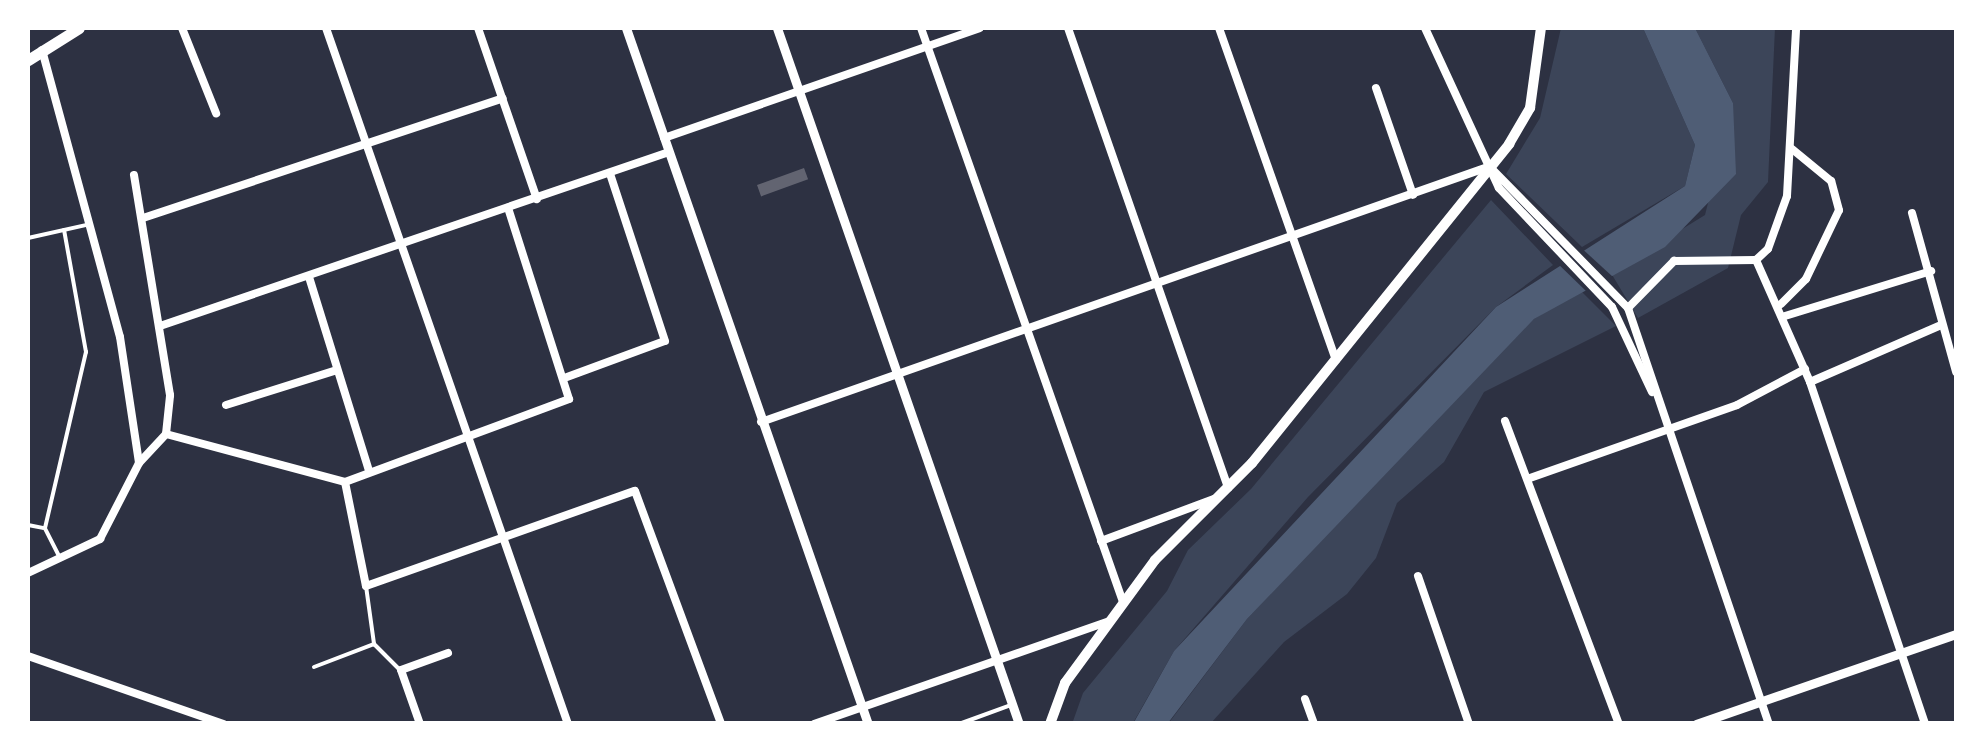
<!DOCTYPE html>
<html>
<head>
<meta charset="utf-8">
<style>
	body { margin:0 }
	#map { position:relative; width:1984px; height:751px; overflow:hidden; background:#2d3142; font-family:Cabin,sans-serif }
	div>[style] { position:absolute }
	.green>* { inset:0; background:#3c4559 }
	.water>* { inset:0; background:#4f5d75 }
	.pier>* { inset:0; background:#2d3142 }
	.building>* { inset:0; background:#626471; transform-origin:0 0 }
	.service>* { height:4px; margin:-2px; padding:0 2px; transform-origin:2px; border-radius:2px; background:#fff }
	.minor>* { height:8px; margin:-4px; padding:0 4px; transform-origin:4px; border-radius:4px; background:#fff }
	.tertiary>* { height:9px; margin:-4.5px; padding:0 4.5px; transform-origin:4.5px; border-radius:4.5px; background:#fff }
	.secondary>* { height:10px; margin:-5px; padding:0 5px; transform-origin:5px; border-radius:5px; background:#fff }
	.primary>* { height:11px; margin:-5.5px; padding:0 5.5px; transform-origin:5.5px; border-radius:5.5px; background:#fff }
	span { translate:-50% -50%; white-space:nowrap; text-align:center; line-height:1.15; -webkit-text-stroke:9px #fff; paint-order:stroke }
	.frame { position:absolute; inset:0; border:30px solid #fff; pointer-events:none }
</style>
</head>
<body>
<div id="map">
	<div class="green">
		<i style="clip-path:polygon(1561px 28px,1643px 28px,1695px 145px,1685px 186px,1582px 247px,1506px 174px,1540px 118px)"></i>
		<i style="clip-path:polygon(1695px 28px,1775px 28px,1768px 182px,1741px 215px,1728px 268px,1638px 318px,1611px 273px,1705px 215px,1733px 103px)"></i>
		<i style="clip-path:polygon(1491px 200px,1553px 265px,1496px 307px,1308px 497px,1174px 651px,1133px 723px,1072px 724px,1083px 693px,1167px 591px,1188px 550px,1251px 489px)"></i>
		<i style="clip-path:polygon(1580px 290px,1616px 326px,1484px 392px,1444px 462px,1397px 503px,1376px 558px,1347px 594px,1284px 642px,1211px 723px,1168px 724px,1247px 619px,1450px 400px,1534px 319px)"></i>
	</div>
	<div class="water">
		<i style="clip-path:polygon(1643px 28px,1695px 28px,1733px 103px,1736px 174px,1665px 247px,1534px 319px,1247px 619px,1168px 723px,1133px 724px,1174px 651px,1496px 307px,1685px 186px,1695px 145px)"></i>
	</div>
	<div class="pier">
		<i style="clip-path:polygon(1577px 244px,1613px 277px,1587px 292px,1553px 259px)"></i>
	</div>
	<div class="building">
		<i style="left:804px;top:168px;width:12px;height:50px;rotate:70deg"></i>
	</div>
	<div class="service">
		<i style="left:28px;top:238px;width:59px;rotate:-12.6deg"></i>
		<i style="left:28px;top:525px;width:15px;rotate:11deg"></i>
		<i style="left:60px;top:558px;width:34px;rotate:-117deg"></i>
		<i style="left:45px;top:528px;width:181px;rotate:-76.9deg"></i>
		<i style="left:86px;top:352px;width:124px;rotate:-100.2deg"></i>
		<i style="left:366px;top:586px;width:59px;rotate:82.1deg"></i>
		<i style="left:374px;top:644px;width:35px;rotate:45deg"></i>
		<i style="left:314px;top:667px;width:64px;rotate:-21deg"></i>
		<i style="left:959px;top:724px;width:55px;rotate:-20.1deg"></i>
	</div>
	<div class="minor">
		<i style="left:182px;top:28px;width:92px;rotate:68.2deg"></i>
		<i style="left:326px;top:28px;width:737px;rotate:70.83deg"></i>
		<i style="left:478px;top:28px;width:181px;rotate:71deg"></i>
		<i style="left:921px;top:28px;width:609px;rotate:70.61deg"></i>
		<i style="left:1068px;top:28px;width:487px;rotate:70.8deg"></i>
		<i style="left:1219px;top:28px;width:352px;rotate:70.6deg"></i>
		<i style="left:1425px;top:28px;width:176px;rotate:65.2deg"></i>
		<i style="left:1499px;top:188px;width:164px;rotate:46.5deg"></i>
		<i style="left:1612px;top:307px;width:94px;rotate:64.8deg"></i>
		<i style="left:42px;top:50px;width:297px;rotate:74.8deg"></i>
		<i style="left:120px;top:337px;width:127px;rotate:81.4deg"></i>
		<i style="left:1376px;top:88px;width:113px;rotate:70.9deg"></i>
		<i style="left:664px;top:138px;width:334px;rotate:-19.2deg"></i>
		<i style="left:1489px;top:166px;width:199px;rotate:45.6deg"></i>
		<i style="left:1628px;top:308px;width:439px;rotate:71.3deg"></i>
		<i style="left:1912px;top:213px;width:165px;rotate:74.5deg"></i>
		<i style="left:143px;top:218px;width:379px;rotate:-18.4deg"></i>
		<i style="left:1756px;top:260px;width:133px;rotate:66.1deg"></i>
		<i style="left:1810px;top:382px;width:361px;rotate:71.4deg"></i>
		<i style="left:309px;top:277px;width:203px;rotate:72.8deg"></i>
		<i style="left:1781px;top:304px;width:35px;rotate:-45deg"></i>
		<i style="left:1806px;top:279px;width:76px;rotate:-64.4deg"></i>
		<i style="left:1839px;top:210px;width:30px;rotate:-105deg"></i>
		<i style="left:1831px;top:181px;width:50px;rotate:-140.6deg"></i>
		<i style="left:1628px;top:308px;width:66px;rotate:-45.6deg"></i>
		<i style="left:1674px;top:261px;width:82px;rotate:-0.7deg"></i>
		<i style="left:1756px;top:260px;width:16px;rotate:-43deg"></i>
		<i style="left:1768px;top:249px;width:56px;rotate:-70.3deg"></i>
		<i style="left:1787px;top:196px;width:168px;rotate:-86.9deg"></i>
		<i style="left:1785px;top:316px;width:153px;rotate:-17.1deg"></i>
		<i style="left:160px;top:326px;width:538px;rotate:-18.87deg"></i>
		<i style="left:567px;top:377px;width:104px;rotate:-20.2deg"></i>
		<i style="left:665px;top:341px;width:176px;rotate:-108.2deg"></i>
		<i style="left:1810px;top:382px;width:143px;rotate:-23.5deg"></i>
		<i style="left:226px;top:405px;width:116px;rotate:-17.5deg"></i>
		<i style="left:1505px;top:421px;width:324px;rotate:69.4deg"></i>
		<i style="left:761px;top:422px;width:770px;rotate:-19.33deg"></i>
		<i style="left:166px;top:434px;width:185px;rotate:15deg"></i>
		<i style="left:345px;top:482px;width:239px;rotate:-20.3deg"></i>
		<i style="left:569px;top:399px;width:201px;rotate:-107.7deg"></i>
		<i style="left:1530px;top:478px;width:219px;rotate:-19.4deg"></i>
		<i style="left:1737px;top:405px;width:77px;rotate:-27.9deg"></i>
		<i style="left:345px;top:482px;width:106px;rotate:78.6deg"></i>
		<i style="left:366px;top:586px;width:285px;rotate:-19.5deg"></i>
		<i style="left:635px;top:491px;width:248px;rotate:69.7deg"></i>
		<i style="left:1101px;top:541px;width:121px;rotate:-20.4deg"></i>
		<i style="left:28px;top:573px;width:80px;rotate:-25.3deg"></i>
		<i style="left:100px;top:539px;width:85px;rotate:-62.8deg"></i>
		<i style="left:139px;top:463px;width:40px;rotate:-47deg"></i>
		<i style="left:166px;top:434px;width:39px;rotate:-84deg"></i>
		<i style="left:170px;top:395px;width:223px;rotate:-99.3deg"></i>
		<i style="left:1418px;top:576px;width:157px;rotate:71deg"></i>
		<i style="left:28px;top:656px;width:207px;rotate:19.2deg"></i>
		<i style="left:1305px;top:699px;width:27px;rotate:70deg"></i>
		<i style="left:420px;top:724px;width:57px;rotate:-109.4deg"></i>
		<i style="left:401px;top:670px;width:50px;rotate:-19.9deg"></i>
		<i style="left:814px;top:724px;width:313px;rotate:-19.2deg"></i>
	</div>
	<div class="tertiary">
		<i style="left:626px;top:28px;width:737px;rotate:70.83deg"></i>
		<i style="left:777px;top:28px;width:737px;rotate:70.83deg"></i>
		<i style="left:1696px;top:724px;width:275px;rotate:-19.1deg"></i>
	</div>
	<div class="secondary">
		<i style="left:1050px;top:724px;width:44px;rotate:-69.9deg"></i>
		<i style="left:1065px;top:683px;width:152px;rotate:-53.8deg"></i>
		<i style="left:1155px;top:560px;width:137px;rotate:-45deg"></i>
		<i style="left:1252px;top:463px;width:410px;rotate:-51.1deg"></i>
		<i style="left:1509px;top:144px;width:42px;rotate:-59.7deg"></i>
		<i style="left:1530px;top:108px;width:81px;rotate:-82.2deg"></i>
	</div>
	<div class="primary">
		<i style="left:28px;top:60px;width:60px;rotate:-32.1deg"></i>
	</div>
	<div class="frame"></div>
</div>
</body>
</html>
